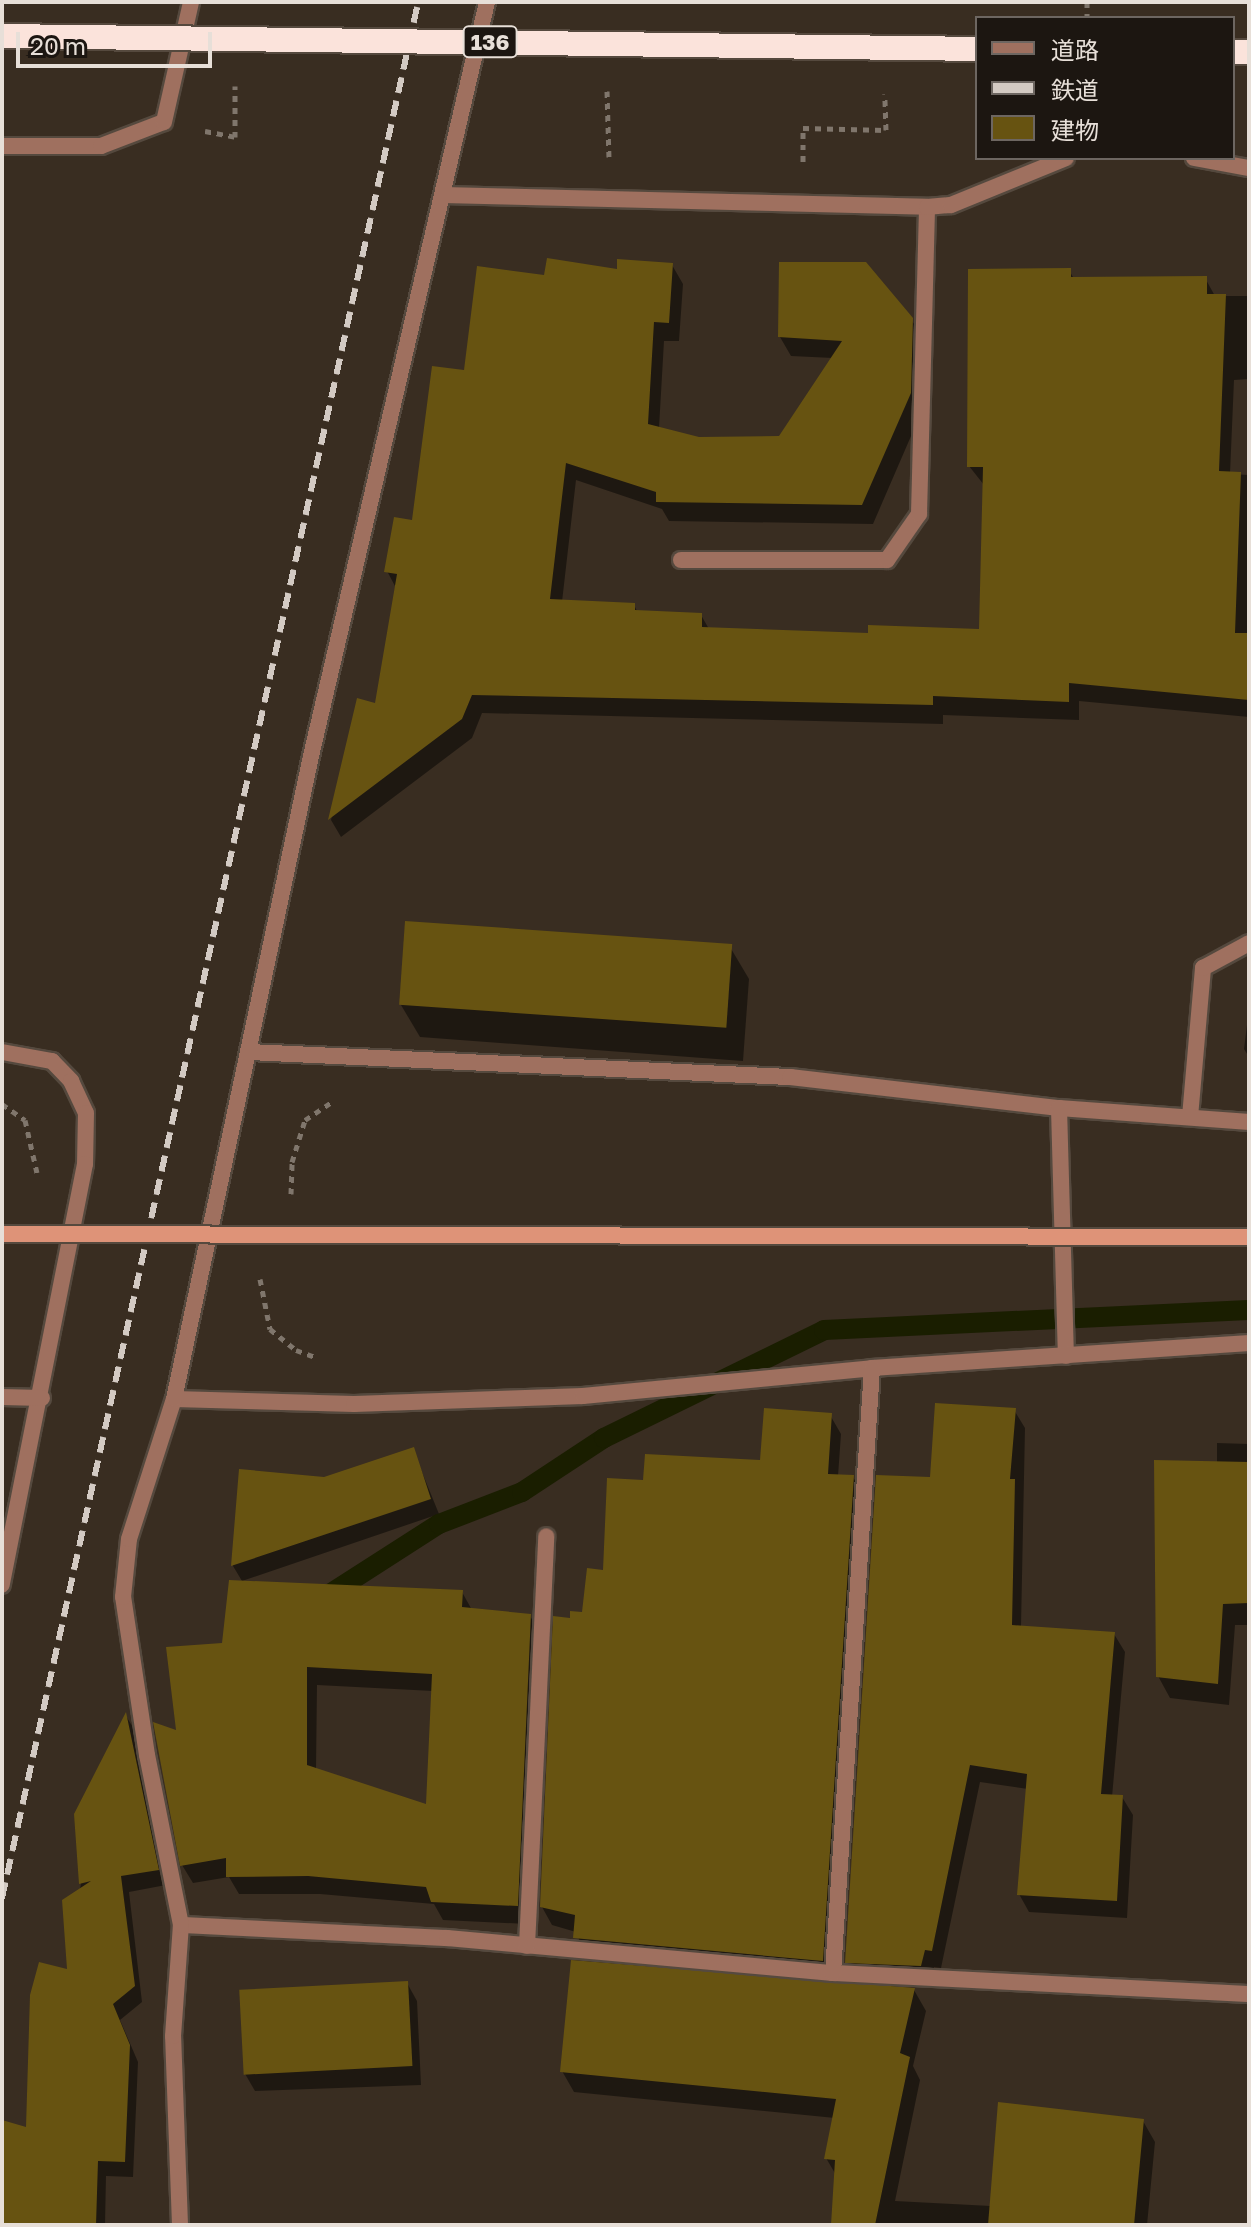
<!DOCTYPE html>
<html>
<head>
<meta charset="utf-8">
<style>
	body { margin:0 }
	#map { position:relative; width:1251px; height:2227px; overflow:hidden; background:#392d21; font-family:"Golos Text","Noto Sans JP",sans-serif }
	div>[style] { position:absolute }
	.shadow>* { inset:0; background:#0007 }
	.stream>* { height:20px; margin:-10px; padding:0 10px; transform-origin:10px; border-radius:10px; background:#1a1e00 }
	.building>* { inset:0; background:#675311; transform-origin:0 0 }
	.path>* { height:5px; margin-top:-2.5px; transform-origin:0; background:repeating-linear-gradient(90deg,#80766c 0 6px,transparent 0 12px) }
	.roads { filter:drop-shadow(2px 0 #55493e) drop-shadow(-2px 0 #55493e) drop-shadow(0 2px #55493e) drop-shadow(0 -2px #55493e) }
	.lane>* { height:16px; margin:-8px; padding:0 8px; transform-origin:8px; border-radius:8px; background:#9f705f }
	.street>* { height:16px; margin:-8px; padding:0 8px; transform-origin:8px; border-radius:8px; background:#9f705f }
	.highway>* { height:24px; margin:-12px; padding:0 12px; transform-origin:12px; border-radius:12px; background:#fbe3db }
	.rail>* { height:6px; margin-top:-3px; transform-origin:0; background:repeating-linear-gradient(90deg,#d3cac3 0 16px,transparent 0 24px) }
	.bridges { filter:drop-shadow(2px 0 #55493e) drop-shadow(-2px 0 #55493e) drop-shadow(0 2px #55493e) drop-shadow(0 -2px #55493e) }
	.secondary-bridge>* { height:16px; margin:-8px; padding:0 8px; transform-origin:8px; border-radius:8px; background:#de9378 }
	.highway-bridge>* { height:24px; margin:-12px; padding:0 12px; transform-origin:12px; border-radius:12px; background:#fbe3db }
	span { translate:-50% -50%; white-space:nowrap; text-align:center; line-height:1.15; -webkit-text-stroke:6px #1c1611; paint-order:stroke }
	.shield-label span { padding:2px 6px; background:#1c1611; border:2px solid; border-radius:6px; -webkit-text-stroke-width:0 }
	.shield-label { font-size:22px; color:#e7dfd8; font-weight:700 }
	.frame { position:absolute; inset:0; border:4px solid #e7dfd8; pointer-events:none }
	.legend { position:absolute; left:975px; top:16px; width:260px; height:144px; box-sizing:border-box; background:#1c1611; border:2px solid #6d6661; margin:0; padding:10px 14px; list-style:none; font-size:24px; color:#e7dfd8 }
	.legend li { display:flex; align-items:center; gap:16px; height:40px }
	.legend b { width:40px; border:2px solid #6d6661 }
	.scale { position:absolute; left:16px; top:32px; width:196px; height:36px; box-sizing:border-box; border:4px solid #e7dfd8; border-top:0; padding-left:10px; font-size:24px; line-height:28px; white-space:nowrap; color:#e7dfd8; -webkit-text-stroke:6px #1c1611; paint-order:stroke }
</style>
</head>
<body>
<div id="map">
	<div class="shadow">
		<i style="clip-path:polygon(672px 265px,683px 284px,679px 341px,664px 341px,659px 428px,699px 439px,780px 438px,833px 358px,791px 356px,780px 337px,911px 319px,923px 339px,921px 413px,873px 524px,669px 521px,662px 509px,576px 480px,562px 602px,634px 605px,638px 613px,701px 615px,709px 629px,870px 635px,981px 631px,984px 485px,969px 466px,1069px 270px,1074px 279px,1205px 278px,1215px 296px,1249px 296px,1249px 379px,1234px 380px,1230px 474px,1249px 475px,1249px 717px,1079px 701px,1079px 720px,943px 715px,943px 724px,482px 713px,472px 738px,341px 837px,331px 820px,359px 701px,377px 705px,396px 588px,387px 571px,414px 523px,466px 372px,546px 278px)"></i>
		<i style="clip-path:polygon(730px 947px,749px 979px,743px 1061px,420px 1037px,401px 1005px)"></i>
		<i style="clip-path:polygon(1249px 1009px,1249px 1057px,1244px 1049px)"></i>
		<i style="clip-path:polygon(1014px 1410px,1025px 1428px,1021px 1627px,1114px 1634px,1125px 1652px,1112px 1797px,1122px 1797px,1133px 1815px,1127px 1918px,1029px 1912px,1019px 1894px,1028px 1789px,980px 1782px,941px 1968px,934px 1967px,930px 1984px,857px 1980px,847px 1962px,932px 1479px)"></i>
		<i style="clip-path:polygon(830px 1415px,841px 1434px,838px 1476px,853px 1477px,863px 1495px,832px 1979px,586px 1956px,576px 1932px,552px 1925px,542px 1907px,572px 1620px,584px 1614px,645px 1482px,762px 1462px)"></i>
		<i style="clip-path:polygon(1217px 1443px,1249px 1444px,1249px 1625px,1235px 1625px,1229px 1705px,1170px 1698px,1158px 1676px,1217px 1464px)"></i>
		<i style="clip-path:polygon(413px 1450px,439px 1514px,242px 1581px,233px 1566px,241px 1471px,324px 1479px)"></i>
		<i style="clip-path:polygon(evenodd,462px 1592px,472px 1610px,530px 1616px,541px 1634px,527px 1924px,443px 1920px,434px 1904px,320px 1894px,239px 1894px,229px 1877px,193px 1883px,182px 1865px,179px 1733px,224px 1645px,462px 1592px,317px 1685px,433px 1691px,428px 1806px,316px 1770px,317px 1685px)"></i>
		<i style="clip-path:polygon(126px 1716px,134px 1729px,166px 1885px,129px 1892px,142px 2002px,120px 2020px,138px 2062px,133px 2177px,106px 2176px,105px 2225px,2px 2225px,2px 2124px,27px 2130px,69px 1972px,81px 1883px)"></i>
		<i style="clip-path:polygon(407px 1983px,417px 2001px,421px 2085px,255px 2091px,244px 2072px)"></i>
		<i style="clip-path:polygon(914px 1990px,926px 2011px,913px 2066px,920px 2080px,895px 2201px,991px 2206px,1143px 2121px,1155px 2142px,1147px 2225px,833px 2225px,836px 2175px,826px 2158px,835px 2118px,574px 2092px,562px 2071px)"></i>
	</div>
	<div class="stream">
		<i style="left:322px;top:1599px;width:139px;rotate:-32.7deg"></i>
		<i style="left:439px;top:1524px;width:89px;rotate:-21.1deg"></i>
		<i style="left:522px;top:1492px;width:98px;rotate:-33.4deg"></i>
		<i style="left:604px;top:1438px;width:245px;rotate:-26.1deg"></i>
		<i style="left:824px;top:1330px;width:425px;rotate:-2.7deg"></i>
	</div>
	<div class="building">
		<i style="clip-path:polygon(547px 258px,617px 269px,617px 259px,673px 263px,669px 323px,654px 322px,648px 424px,699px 437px,779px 436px,842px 341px,778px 337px,779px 262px,866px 262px,913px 318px,911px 393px,862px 505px,656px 502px,656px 492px,566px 463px,550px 599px,635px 603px,635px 610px,702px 613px,702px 627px,868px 633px,868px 625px,979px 629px,983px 467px,967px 467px,968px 269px,1071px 268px,1071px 277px,1207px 276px,1207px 294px,1226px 294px,1219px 471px,1241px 472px,1235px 633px,1249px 633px,1249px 700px,1069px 683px,1069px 702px,933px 696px,933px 705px,472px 695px,462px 719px,328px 820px,357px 698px,375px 703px,397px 574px,384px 572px,394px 517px,412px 520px,432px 366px,464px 370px,477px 266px,544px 275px)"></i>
		<i style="left:405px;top:921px;width:328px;height:84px;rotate:4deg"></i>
		<i style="clip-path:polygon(935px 1403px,1016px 1408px,1010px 1479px,1015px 1479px,1012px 1625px,1115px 1632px,1101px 1794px,1123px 1795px,1117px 1901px,1017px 1895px,1027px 1774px,970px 1765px,932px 1951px,925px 1950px,921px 1966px,845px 1963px,876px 1475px,930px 1477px)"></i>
		<i style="clip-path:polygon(764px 1408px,832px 1413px,828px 1474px,854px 1475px,823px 1961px,573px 1938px,575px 1915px,540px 1907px,553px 1616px,570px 1618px,570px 1611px,582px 1612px,587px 1568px,603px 1570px,607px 1478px,643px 1480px,645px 1454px,760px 1460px)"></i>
		<i style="clip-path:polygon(414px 1447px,431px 1499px,231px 1566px,239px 1469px,324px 1477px)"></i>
		<i style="clip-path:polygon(1154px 1460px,1249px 1462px,1249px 1603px,1223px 1604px,1218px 1684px,1156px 1677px)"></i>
		<i style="clip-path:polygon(evenodd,229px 1580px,463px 1590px,462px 1607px,531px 1614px,518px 1906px,431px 1902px,426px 1887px,308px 1876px,226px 1877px,226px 1858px,180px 1866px,153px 1722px,176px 1730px,166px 1647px,222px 1643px,229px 1580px,307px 1667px,432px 1674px,426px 1804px,307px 1765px,307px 1667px)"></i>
		<i style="clip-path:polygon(126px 1712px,159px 1870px,121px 1876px,135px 1986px,113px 2004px,130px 2045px,125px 2162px,98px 2161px,96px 2225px,2px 2225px,2px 2120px,26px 2127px,30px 1995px,39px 1962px,67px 1969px,62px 1900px,91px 1881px,79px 1884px,74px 1814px)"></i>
		<i style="clip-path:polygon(571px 1960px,915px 1988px,900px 2053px,910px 2057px,875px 2225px,831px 2225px,835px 2160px,824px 2159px,836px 2099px,560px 2072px)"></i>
		<i style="left:408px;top:1981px;width:85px;height:169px;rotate:87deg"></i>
		<i style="clip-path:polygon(998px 2102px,1144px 2119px,1134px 2225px,988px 2225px)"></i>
	</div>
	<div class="path">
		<i style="left:1087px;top:2px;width:16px;rotate:90deg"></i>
		<i style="left:607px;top:91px;width:66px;rotate:88.3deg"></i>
		<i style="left:205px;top:131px;width:31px;rotate:11deg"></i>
		<i style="left:235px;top:137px;width:51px;rotate:-90deg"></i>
		<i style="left:803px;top:162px;width:34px;rotate:-90deg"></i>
		<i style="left:803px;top:128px;width:83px;rotate:1.4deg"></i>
		<i style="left:886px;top:130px;width:36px;rotate:-92deg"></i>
		<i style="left:2px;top:1104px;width:28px;rotate:35deg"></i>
		<i style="left:25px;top:1120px;width:54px;rotate:77.2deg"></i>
		<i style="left:291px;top:1194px;width:32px;rotate:-88deg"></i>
		<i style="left:292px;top:1162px;width:44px;rotate:-72.8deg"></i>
		<i style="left:305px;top:1120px;width:34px;rotate:-34deg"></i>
		<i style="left:260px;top:1279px;width:51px;rotate:78.7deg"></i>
		<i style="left:270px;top:1329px;width:33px;rotate:39deg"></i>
		<i style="left:296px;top:1350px;width:20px;rotate:20deg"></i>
	</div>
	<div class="roads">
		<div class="lane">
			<i style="left:681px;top:560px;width:206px"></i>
			<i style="left:887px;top:560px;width:56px;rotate:-55.2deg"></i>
			<i style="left:919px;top:514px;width:307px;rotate:-88.5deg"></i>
			<i style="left:1190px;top:1117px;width:150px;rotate:-85deg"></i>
			<i style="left:1203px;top:968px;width:52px;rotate:-28.5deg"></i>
		</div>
		<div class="street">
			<i style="left:2px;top:146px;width:99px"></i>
			<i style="left:101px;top:146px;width:67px;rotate:-20.9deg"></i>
			<i style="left:164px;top:122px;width:123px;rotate:-77.3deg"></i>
			<i style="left:1194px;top:158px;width:56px;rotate:10.3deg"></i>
			<i style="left:443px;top:195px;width:484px;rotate:1.4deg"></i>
			<i style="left:927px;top:207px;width:24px;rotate:-5deg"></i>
			<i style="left:951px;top:205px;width:124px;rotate:-22.2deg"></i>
			<i style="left:2px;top:1052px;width:51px;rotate:10.2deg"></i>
			<i style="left:52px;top:1061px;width:28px;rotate:46deg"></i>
			<i style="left:71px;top:1081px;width:35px;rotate:65deg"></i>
			<i style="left:86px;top:1113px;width:51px;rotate:91.1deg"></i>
			<i style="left:85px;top:1164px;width:429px;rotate:101.2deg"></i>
			<i style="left:249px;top:1052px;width:542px;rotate:2.65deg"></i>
			<i style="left:790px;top:1077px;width:271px;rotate:6.6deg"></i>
			<i style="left:1059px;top:1108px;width:191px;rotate:4.2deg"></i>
			<i style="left:1059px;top:1108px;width:248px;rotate:88.4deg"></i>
			<i style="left:2px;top:1397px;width:40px;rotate:1.4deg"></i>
			<i style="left:174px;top:1399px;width:180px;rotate:1.6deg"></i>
			<i style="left:354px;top:1404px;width:229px;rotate:-2deg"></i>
			<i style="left:583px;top:1396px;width:290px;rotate:-5.5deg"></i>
			<i style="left:872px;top:1368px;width:378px;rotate:-3.8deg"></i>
			<i style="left:181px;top:1925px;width:266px;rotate:2.8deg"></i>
			<i style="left:447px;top:1938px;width:388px;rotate:5.2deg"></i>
			<i style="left:833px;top:1973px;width:417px;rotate:2.9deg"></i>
			<i style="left:527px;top:1946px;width:410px;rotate:-87.3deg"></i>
			<i style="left:833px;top:1973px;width:606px;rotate:-86.31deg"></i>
			<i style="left:180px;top:2225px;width:189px;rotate:-92.1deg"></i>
			<i style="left:173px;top:2036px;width:111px;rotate:-85.9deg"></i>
			<i style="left:181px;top:1925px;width:173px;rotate:-101.3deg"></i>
			<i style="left:147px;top:1755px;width:160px;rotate:-98.6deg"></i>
			<i style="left:123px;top:1597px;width:58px;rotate:-84.1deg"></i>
			<i style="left:129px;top:1539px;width:147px;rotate:-72.2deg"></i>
			<i style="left:174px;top:1399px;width:657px;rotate:-77.97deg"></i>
			<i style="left:311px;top:756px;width:774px;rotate:-76.86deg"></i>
		</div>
		<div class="highway">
			<i style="left:1233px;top:52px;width:16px"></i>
		</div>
	</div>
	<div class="rail">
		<i style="left:2px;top:1898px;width:1941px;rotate:-77.62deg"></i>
	</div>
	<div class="bridges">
		<div class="secondary-bridge">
			<i style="left:2px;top:1234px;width:1247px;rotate:0.14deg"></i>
		</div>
		<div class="highway-bridge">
			<i style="left:2px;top:36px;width:975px;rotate:0.76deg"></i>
		</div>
	</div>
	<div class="shield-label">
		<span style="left:490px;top:42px">136</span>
	</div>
	<div class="frame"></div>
	<ul class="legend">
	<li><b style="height:10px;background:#9f705f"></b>道路</li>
	<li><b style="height:10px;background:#d3cac3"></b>鉄道</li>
	<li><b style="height:22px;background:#675311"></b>建物</li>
	</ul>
	<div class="scale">20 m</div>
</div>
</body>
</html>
